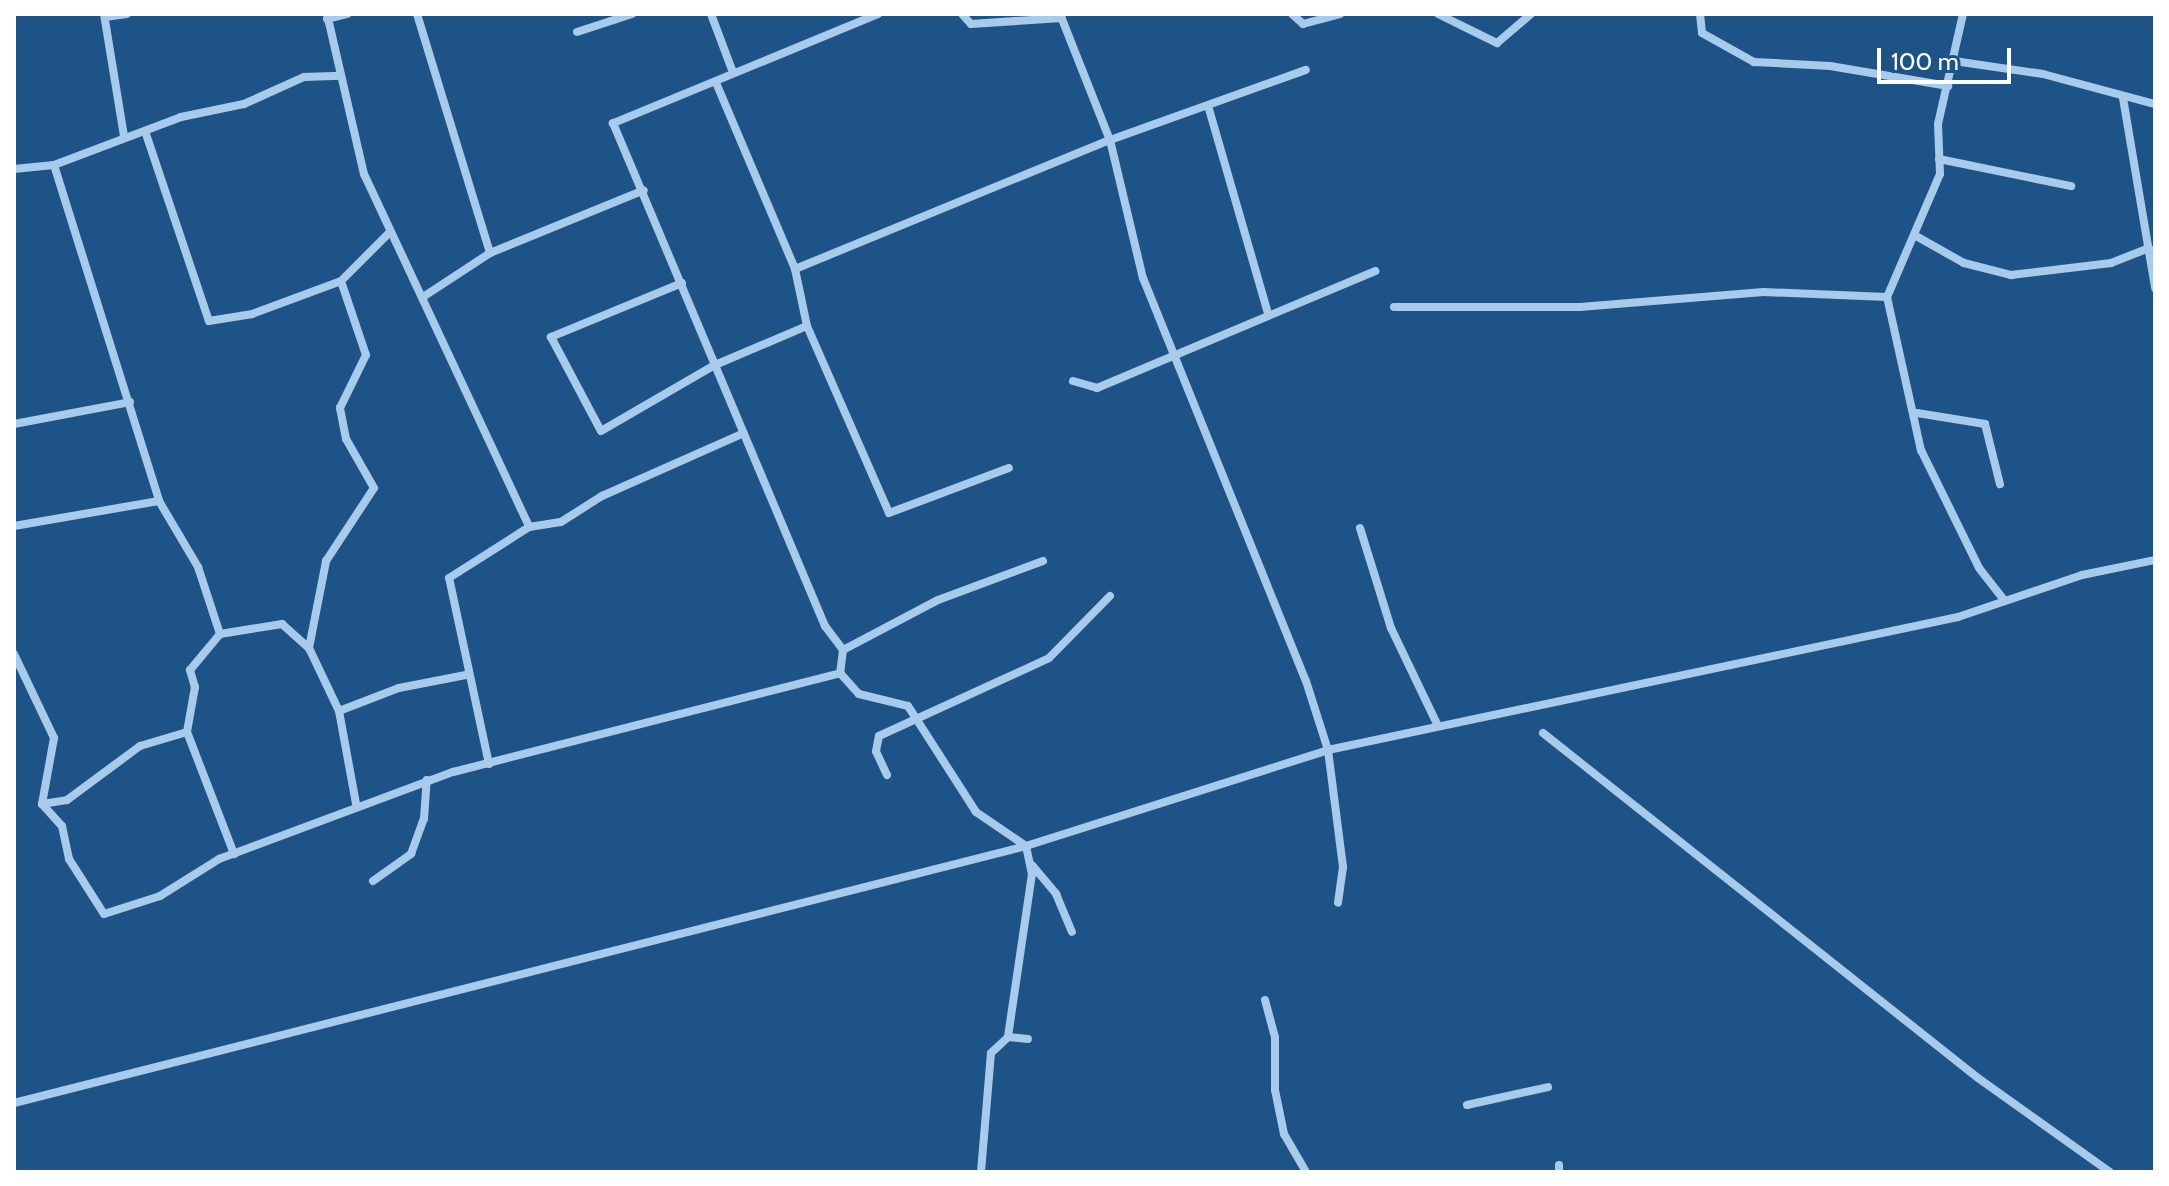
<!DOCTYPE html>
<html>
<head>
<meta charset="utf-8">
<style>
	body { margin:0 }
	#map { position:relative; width:2169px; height:1186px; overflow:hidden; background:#1e5388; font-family:Cabin,sans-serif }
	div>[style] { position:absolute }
	.street>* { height:8px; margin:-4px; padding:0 4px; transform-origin:4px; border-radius:4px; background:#a8caeb }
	span { translate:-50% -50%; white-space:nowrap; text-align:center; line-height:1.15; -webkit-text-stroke:7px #1e5388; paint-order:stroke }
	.frame { position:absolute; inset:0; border:16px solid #fff; pointer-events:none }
	.scale { position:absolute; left:1877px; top:48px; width:134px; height:36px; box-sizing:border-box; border:4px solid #fff; border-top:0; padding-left:10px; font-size:24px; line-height:28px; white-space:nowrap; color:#fff; -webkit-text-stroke:6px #1e5388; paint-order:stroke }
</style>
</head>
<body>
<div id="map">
	<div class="street">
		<i style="left:104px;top:14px;width:124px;rotate:80.7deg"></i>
		<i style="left:327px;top:14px;width:164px;rotate:77deg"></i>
		<i style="left:364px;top:174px;width:390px;rotate:64.9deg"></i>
		<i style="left:417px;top:14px;width:250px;rotate:73deg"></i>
		<i style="left:711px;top:14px;width:60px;rotate:69.4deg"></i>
		<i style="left:878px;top:14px;width:287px;rotate:157.6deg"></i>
		<i style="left:613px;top:123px;width:546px;rotate:67.15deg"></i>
		<i style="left:825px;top:626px;width:30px;rotate:53deg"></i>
		<i style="left:843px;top:650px;width:23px;rotate:97deg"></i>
		<i style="left:840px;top:673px;width:28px;rotate:48deg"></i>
		<i style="left:859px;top:694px;width:50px;rotate:13.8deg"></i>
		<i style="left:908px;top:706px;width:126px;rotate:57.3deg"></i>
		<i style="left:976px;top:812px;width:60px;rotate:34.2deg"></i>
		<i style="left:1026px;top:846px;width:29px;rotate:78deg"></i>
		<i style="left:1032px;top:874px;width:165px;rotate:98.4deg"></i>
		<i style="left:962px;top:14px;width:13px;rotate:48deg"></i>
		<i style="left:971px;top:24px;width:91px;rotate:-3.8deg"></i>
		<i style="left:1060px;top:14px;width:136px;rotate:68.4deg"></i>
		<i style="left:1110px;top:140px;width:142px;rotate:76.6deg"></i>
		<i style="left:1143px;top:278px;width:435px;rotate:68deg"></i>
		<i style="left:1306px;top:681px;width:72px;rotate:72.3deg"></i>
		<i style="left:1328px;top:750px;width:118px;rotate:82.7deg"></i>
		<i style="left:1343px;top:867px;width:36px;rotate:98deg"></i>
		<i style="left:1292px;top:14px;width:15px;rotate:42deg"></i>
		<i style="left:1303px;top:24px;width:38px;rotate:-15deg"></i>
		<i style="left:1438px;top:14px;width:66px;rotate:26.2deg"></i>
		<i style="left:1497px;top:43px;width:45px;rotate:-40.5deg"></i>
		<i style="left:1700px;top:14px;width:19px;rotate:84deg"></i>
		<i style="left:1702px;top:33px;width:60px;rotate:29.1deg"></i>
		<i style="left:1754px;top:62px;width:76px;rotate:3deg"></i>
		<i style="left:1830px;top:66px;width:120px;rotate:9.6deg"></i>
		<i style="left:1963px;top:14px;width:113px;rotate:102.8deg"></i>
		<i style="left:1938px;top:124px;width:50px;rotate:87.7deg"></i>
		<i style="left:1940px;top:174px;width:134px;rotate:113.3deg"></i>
		<i style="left:1887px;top:297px;width:157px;rotate:77.5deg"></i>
		<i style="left:1921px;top:450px;width:131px;rotate:63.8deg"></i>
		<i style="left:1979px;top:568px;width:41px;rotate:52deg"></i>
		<i style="left:105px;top:17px;width:22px;rotate:-8deg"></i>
		<i style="left:327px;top:19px;width:21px;rotate:-14deg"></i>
		<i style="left:577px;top:32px;width:58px;rotate:-18.1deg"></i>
		<i style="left:1954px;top:61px;width:90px;rotate:8.3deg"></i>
		<i style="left:2043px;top:74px;width:116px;rotate:15deg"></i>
		<i style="left:717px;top:85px;width:200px;rotate:67deg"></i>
		<i style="left:2123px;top:98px;width:193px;rotate:80.4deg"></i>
		<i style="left:1209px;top:109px;width:213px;rotate:73.9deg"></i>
		<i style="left:146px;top:134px;width:197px;rotate:71.4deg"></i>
		<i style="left:209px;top:321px;width:44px;rotate:-9.2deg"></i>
		<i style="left:252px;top:314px;width:95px;rotate:-20.3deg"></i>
		<i style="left:341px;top:281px;width:68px;rotate:-45deg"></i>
		<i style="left:1939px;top:159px;width:135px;rotate:11.6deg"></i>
		<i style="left:54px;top:165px;width:352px;rotate:72.6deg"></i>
		<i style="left:159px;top:501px;width:77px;rotate:59.4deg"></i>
		<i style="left:198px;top:567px;width:71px;rotate:71.8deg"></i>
		<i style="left:220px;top:634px;width:47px;rotate:129.8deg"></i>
		<i style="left:190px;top:670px;width:18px;rotate:74deg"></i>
		<i style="left:195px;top:687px;width:46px;rotate:100.1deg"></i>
		<i style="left:187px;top:732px;width:131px;rotate:68.9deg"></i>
		<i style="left:14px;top:169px;width:40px;rotate:-5.7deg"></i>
		<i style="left:54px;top:165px;width:136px;rotate:-20.7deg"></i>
		<i style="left:181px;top:117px;width:64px;rotate:-11.7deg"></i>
		<i style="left:244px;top:104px;width:66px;rotate:-24.2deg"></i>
		<i style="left:304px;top:77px;width:37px;rotate:-2deg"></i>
		<i style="left:1916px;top:236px;width:55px;rotate:29.4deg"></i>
		<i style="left:1964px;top:263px;width:49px;rotate:14.3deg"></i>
		<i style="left:2011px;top:275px;width:101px;rotate:-6.8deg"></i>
		<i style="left:2111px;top:263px;width:41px;rotate:-21.5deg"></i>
		<i style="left:682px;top:283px;width:142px;rotate:157.6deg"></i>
		<i style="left:551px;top:337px;width:106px;rotate:62deg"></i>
		<i style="left:601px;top:431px;width:132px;rotate:-30.1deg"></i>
		<i style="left:715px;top:365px;width:100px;rotate:-23deg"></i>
		<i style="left:807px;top:326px;width:58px;rotate:-101.9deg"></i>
		<i style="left:795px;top:269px;width:340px;rotate:-22.3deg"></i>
		<i style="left:1110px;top:140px;width:208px;rotate:-19.7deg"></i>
		<i style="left:423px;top:297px;width:80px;rotate:-33.3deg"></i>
		<i style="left:490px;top:253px;width:166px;rotate:-22.2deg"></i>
		<i style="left:1394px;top:307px;width:186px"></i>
		<i style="left:1580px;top:307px;width:184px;rotate:-4.7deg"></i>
		<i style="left:1763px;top:292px;width:124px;rotate:2.3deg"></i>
		<i style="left:807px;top:326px;width:204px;rotate:66.3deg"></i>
		<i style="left:889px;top:513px;width:128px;rotate:-20.6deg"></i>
		<i style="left:1073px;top:381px;width:25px;rotate:16deg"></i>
		<i style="left:1097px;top:388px;width:302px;rotate:-22.8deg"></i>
		<i style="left:1917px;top:413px;width:69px;rotate:9.2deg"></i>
		<i style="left:1985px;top:424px;width:62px;rotate:76deg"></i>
		<i style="left:14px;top:424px;width:118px;rotate:-10.7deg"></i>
		<i style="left:14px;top:526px;width:147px;rotate:-9.8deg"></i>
		<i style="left:1360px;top:528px;width:105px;rotate:72.8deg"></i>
		<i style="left:1391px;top:628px;width:106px;rotate:64.4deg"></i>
		<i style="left:220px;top:634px;width:63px;rotate:-9.2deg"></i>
		<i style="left:282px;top:624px;width:36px;rotate:42deg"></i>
		<i style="left:309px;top:648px;width:70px;rotate:64.5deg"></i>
		<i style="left:339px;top:711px;width:95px;rotate:79.6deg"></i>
		<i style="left:309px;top:648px;width:89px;rotate:-78.9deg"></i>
		<i style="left:326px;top:561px;width:87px;rotate:-56.7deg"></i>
		<i style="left:374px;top:488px;width:56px;rotate:-119.7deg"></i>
		<i style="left:346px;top:439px;width:32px;rotate:-101deg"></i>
		<i style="left:340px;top:408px;width:59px;rotate:-63.9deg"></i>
		<i style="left:366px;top:355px;width:78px;rotate:-108.7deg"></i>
		<i style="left:843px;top:650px;width:107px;rotate:-27.8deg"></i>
		<i style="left:938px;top:600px;width:112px;rotate:-20.4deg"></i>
		<i style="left:14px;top:654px;width:93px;rotate:64.5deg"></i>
		<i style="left:54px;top:738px;width:67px;rotate:100.3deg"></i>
		<i style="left:42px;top:804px;width:30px;rotate:48deg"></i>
		<i style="left:62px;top:826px;width:34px;rotate:78deg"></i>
		<i style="left:69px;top:859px;width:65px;rotate:57.5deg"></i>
		<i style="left:104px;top:914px;width:59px;rotate:-17.8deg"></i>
		<i style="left:160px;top:896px;width:70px;rotate:-32.1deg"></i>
		<i style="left:219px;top:859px;width:250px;rotate:-20.4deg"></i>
		<i style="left:453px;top:772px;width:399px;rotate:-14.3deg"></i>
		<i style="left:339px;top:711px;width:64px;rotate:-21deg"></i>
		<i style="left:399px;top:688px;width:68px;rotate:-11deg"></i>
		<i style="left:1543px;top:733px;width:555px;rotate:38.42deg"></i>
		<i style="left:1978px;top:1078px;width:162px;rotate:35.5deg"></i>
		<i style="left:489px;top:764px;width:190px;rotate:-102.1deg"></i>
		<i style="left:449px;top:578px;width:95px;rotate:-32.5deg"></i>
		<i style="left:529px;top:527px;width:32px;rotate:-9deg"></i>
		<i style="left:561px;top:522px;width:49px;rotate:-32.4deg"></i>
		<i style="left:602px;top:496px;width:155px;rotate:-23.9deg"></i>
		<i style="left:887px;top:775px;width:26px;rotate:-115deg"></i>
		<i style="left:876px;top:751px;width:15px;rotate:-79deg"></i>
		<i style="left:879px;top:736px;width:187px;rotate:-24.6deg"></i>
		<i style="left:1049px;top:658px;width:87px;rotate:-45.5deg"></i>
		<i style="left:42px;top:804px;width:25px;rotate:-9deg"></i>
		<i style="left:67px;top:800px;width:91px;rotate:-36.5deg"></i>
		<i style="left:140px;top:746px;width:49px;rotate:-16.6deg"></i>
		<i style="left:1032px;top:865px;width:38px;rotate:50deg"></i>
		<i style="left:1056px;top:894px;width:41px;rotate:67.2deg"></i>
		<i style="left:373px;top:881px;width:47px;rotate:-35.4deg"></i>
		<i style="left:411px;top:854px;width:37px;rotate:-70deg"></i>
		<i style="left:424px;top:819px;width:39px;rotate:-86deg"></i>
		<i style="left:1265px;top:1000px;width:38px;rotate:75deg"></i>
		<i style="left:1275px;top:1037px;width:53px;rotate:90deg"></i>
		<i style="left:1275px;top:1090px;width:45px;rotate:78.4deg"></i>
		<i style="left:1284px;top:1134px;width:44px;rotate:59.9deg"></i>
		<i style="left:14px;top:1103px;width:1044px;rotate:-14.25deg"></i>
		<i style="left:1026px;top:846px;width:317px;rotate:-17.6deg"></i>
		<i style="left:1328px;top:750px;width:644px;rotate:-11.92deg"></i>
		<i style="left:1958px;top:617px;width:131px;rotate:-18.7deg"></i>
		<i style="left:2082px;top:575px;width:75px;rotate:-11.6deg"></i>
		<i style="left:1467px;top:1105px;width:83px;rotate:-12.5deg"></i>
		<i style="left:1559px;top:1165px;width:7px;rotate:90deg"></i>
		<i style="left:981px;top:1172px;width:119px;rotate:-85.2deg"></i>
		<i style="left:991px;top:1053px;width:23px;rotate:-43deg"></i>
		<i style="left:1008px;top:1037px;width:20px;rotate:6deg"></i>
	</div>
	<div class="frame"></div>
	<div class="scale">100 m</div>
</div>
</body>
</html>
